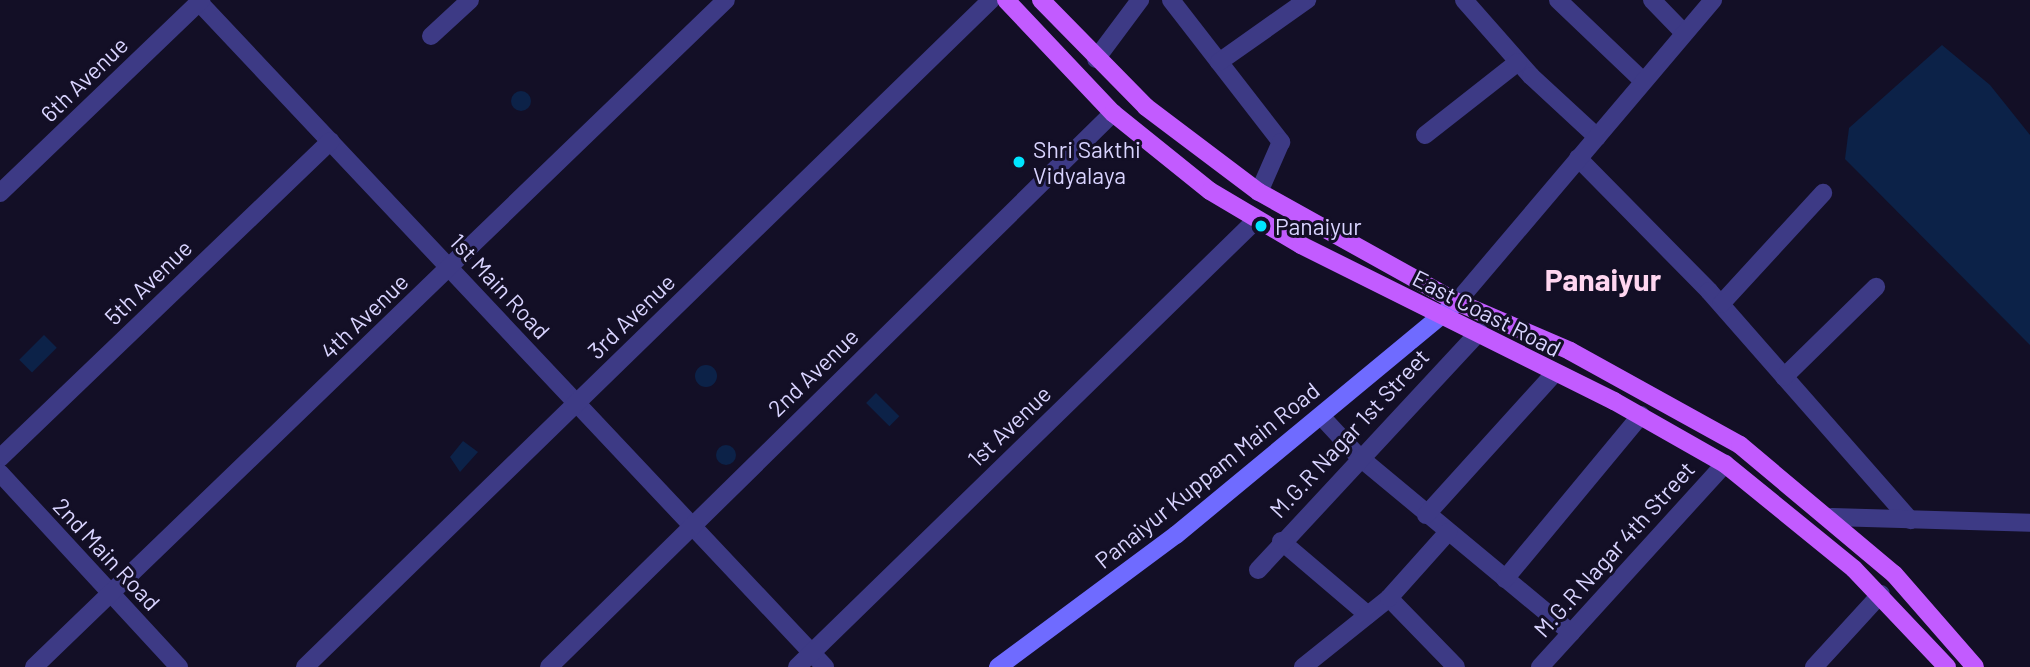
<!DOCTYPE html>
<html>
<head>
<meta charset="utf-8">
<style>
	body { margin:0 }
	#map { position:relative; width:2030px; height:667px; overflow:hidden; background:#130f26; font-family:Barlow,sans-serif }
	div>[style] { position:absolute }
	.water>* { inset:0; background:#0c2248; transform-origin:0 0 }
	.round { border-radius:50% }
	.street>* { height:18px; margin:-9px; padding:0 9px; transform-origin:9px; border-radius:9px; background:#3d3a85 }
	.secondary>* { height:18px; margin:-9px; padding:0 9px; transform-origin:9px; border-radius:9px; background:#6f6bff }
	.primary>* { height:18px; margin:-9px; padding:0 9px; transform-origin:9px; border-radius:9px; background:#c25bff }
	.dots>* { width:19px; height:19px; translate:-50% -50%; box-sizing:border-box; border:4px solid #130f26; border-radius:50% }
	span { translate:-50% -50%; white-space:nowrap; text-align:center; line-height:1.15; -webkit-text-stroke:6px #130f26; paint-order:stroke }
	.street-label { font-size:23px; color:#d9d4ff }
	.poi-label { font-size:23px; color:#d9d4ff }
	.left { translate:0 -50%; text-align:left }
	.district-label { font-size:30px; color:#ffd6f0; font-weight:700 }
</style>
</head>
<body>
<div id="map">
	<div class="water">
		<i style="clip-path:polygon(1942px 45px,1990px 85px,2030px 135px,2030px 345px,1845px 159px,1849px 128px)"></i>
		<i class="round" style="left:511px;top:91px;width:20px;height:20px"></i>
		<i style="left:44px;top:335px;width:18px;height:35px;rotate:45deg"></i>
		<i class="round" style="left:695px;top:365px;width:22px;height:22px"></i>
		<i style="left:876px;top:393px;width:33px;height:14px;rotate:45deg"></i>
		<i style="clip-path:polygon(463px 441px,478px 452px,460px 472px,450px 457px)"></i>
		<i class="round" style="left:716px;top:445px;width:20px;height:20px"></i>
	</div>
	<div class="street">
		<i style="left:197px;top:0;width:916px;rotate:46.72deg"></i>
		<i style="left:1171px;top:0;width:180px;rotate:52.2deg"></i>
		<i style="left:1281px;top:142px;width:55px;rotate:113.7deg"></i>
		<i style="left:1464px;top:0;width:101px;rotate:48.6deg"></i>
		<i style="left:1531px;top:76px;width:90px;rotate:42.7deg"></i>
		<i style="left:1558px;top:0;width:117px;rotate:43.6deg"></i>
		<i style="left:1652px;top:0;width:46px;rotate:45.9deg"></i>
		<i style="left:431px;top:36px;width:53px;rotate:-42.7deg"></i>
		<i style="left:1096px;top:59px;width:74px;rotate:-53.3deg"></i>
		<i style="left:1219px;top:62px;width:108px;rotate:-35.2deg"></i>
		<i style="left:1425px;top:135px;width:118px;rotate:-38.1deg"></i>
		<i style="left:1578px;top:158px;width:187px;rotate:45.4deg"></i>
		<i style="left:1709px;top:291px;width:305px;rotate:48.7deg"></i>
		<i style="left:0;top:193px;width:279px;rotate:-43.8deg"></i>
		<i style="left:1457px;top:302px;width:396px;rotate:-49.7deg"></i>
		<i style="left:1721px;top:304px;width:151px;rotate:-47.4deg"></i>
		<i style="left:1784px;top:377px;width:129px;rotate:-44.4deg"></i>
		<i style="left:1321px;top:416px;width:54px;rotate:47.2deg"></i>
		<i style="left:1358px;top:456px;width:277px;rotate:39.7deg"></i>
		<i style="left:0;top:458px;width:458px;rotate:-43.8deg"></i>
		<i style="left:0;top:473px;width:264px;rotate:47.3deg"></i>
		<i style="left:1426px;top:515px;width:189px;rotate:-47.8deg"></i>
		<i style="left:1832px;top:517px;width:198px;rotate:1.7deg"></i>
		<i style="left:1281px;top:541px;width:114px;rotate:40.4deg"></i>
		<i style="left:1258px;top:570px;width:325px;rotate:-47.1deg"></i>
		<i style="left:1505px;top:579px;width:213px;rotate:-50.3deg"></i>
		<i style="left:1389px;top:598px;width:96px;rotate:45.8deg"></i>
		<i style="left:34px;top:667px;width:961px;rotate:-43.95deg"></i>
		<i style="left:305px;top:667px;width:957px;rotate:-44.2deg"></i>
		<i style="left:549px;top:667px;width:791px;rotate:-44.49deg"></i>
		<i style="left:797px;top:667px;width:641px;rotate:-44.24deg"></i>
		<i style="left:1303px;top:667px;width:110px;rotate:-38.7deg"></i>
		<i style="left:1389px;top:598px;width:89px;rotate:-48.2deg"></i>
		<i style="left:1540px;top:667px;width:275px;rotate:-47.7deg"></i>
		<i style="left:1814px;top:667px;width:99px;rotate:-47.5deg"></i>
	</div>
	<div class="secondary">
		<i style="left:998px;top:667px;width:222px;rotate:-36.6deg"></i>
		<i style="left:1176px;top:535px;width:359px;rotate:-39.6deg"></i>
	</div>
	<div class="primary">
		<i style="left:1006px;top:0;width:156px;rotate:46.6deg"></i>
		<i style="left:1113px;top:113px;width:124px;rotate:38.8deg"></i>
		<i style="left:1210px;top:191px;width:106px;rotate:30.7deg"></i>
		<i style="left:1301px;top:245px;width:350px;rotate:26.5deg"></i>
		<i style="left:1614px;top:401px;width:128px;rotate:29.6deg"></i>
		<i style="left:1725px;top:464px;width:166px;rotate:39.1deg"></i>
		<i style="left:1854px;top:569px;width:135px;rotate:46.5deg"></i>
		<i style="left:1041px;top:0;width:150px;rotate:45.5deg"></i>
		<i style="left:1146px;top:107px;width:141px;rotate:37deg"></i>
		<i style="left:1259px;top:192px;width:227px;rotate:29.1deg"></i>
		<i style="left:1457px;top:302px;width:123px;rotate:23.4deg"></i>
		<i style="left:1570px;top:351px;width:194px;rotate:28.9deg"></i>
		<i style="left:1740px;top:445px;width:201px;rotate:40deg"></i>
		<i style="left:1894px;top:574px;width:123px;rotate:48.9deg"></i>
	</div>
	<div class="dots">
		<i style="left:1019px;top:162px;background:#00e5ff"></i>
		<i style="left:1261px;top:226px;background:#00e5ff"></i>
	</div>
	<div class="street-label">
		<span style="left:84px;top:79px;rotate:-44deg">6th Avenue</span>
		<span style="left:148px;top:282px;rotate:-44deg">5th Avenue</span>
		<span style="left:500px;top:286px;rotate:47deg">1st Main Road</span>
		<span style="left:1487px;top:313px;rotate:27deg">East Coast Road</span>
		<span style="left:364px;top:316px;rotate:-44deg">4th Avenue</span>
		<span style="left:631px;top:316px;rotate:-44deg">3rd Avenue</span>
		<span style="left:813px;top:372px;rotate:-44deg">2nd Avenue</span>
		<span style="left:1009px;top:426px;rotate:-44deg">1st Avenue</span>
		<span style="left:1349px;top:433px;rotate:-47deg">M.G.R Nagar 1st Street</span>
		<span style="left:1207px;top:475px;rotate:-39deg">Panaiyur Kuppam Main Road</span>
		<span style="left:1614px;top:549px;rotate:-48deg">M.G.R Nagar 4th Street</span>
		<span style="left:107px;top:554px;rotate:47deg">2nd Main Road</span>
	</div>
	<div class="poi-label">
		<span class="left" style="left:1033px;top:162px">Shri Sakthi<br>Vidyalaya</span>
		<span class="left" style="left:1275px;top:226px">Panaiyur</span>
	</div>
	<div class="district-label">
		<span style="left:1603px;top:279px">Panaiyur</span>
	</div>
</div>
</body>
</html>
